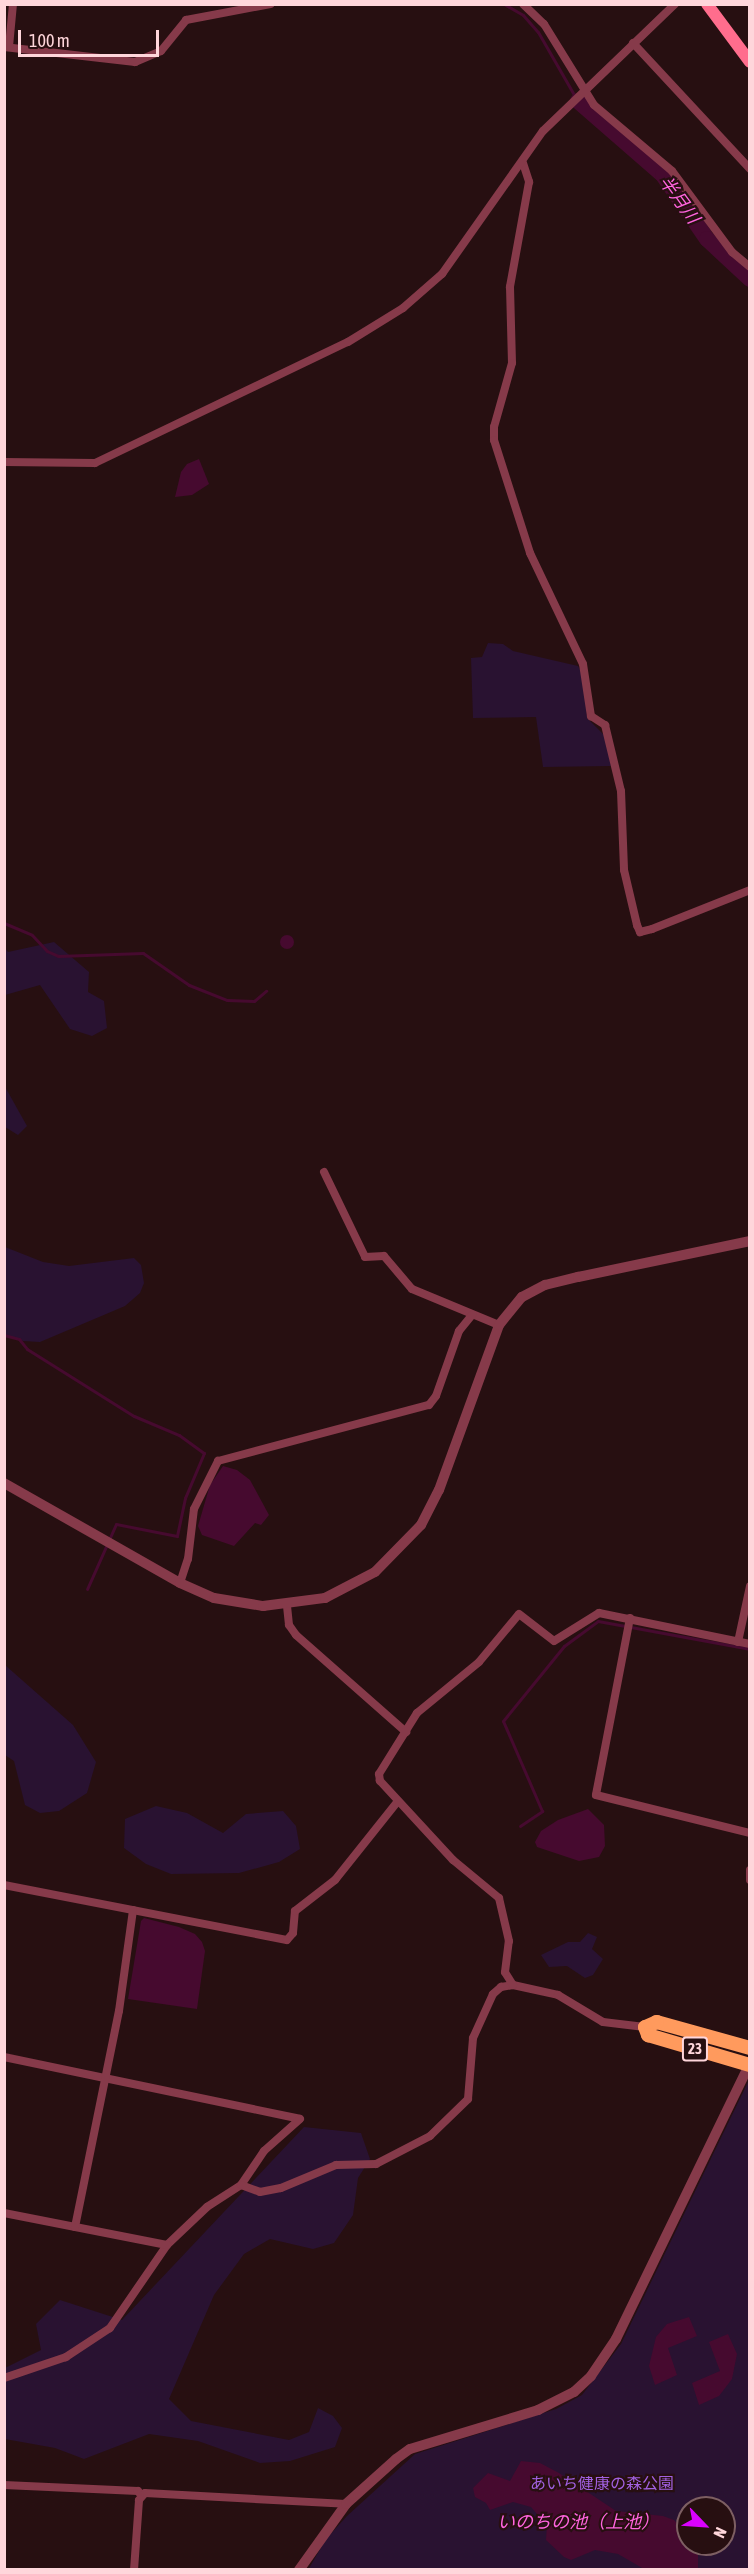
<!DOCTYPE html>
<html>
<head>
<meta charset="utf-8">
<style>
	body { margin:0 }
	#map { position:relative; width:754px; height:2574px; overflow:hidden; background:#270f11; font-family:"Asap Condensed","Noto Sans JP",sans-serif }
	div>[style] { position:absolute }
	.green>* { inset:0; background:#291231 }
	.water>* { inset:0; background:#460a2f }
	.round { border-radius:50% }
	.stream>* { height:3px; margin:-1.5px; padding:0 1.5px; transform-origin:1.5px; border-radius:1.5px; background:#460a2f }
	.river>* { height:16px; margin:-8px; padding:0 8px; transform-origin:8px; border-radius:8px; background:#460a2f }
	.minor>* { height:8px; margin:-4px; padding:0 4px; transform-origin:4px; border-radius:4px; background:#863a4a }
	.tertiary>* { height:10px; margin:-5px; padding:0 5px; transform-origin:5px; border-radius:5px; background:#863a4a }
	.secondary>* { height:12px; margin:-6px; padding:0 6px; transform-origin:6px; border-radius:6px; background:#ff6d8d }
	.primary>* { height:14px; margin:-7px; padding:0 7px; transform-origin:7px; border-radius:7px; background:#ff9a5d }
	span { translate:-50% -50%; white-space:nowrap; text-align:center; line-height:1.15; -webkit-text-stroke:4.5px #270f11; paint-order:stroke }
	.shield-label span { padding:2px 4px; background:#270f11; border:2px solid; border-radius:4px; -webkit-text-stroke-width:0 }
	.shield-label { font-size:15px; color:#ffd6db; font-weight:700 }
	.park-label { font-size:16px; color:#a160e0 }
	.water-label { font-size:18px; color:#ff64de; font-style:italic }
	.frame { position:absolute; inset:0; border:6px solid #ffd6db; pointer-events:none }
	.north { position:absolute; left:676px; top:2496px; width:60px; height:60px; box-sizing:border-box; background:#270f11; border:2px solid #7d5f62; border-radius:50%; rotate:115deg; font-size:16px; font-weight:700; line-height:24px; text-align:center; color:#ffd6db }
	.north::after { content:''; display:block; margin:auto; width:21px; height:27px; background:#da02ff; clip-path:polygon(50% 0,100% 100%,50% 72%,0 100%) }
	.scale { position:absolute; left:18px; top:30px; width:141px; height:27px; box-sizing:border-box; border:3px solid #ffd6db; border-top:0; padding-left:8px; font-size:18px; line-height:21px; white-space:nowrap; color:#ffd6db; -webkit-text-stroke:4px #270f11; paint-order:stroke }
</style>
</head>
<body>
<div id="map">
	<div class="green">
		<i style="clip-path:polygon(488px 643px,503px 644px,513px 651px,578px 666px,585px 678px,587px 718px,605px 736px,611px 766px,543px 767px,536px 717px,473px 718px,471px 658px,482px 657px)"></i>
		<i style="clip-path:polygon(54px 942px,89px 972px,88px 992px,104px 1001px,107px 1028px,92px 1036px,70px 1029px,40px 985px,5px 995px,5px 948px,8px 952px)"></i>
		<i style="clip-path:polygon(4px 1085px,27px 1126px,18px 1135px,5px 1127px)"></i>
		<i style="clip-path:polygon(5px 1247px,43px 1262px,69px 1266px,134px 1258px,141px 1265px,144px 1283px,140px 1293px,125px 1306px,40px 1342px,23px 1341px,5px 1335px)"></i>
		<i style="clip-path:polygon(5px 1665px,73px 1725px,96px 1762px,87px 1793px,59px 1811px,40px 1813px,25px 1805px,14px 1761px,5px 1755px)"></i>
		<i style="clip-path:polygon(156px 1806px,187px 1813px,223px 1833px,246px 1814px,283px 1811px,296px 1826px,300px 1849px,279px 1862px,239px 1873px,171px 1874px,146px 1864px,124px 1848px,125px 1819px)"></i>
		<i style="clip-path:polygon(588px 1933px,597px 1937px,592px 1949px,603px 1959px,593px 1975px,585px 1978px,567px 1966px,549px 1967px,541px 1955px,568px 1942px,580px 1942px)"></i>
		<i style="clip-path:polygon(evenodd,749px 2080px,749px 2569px,308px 2570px,326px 2539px,347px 2516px,415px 2454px,556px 2409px,582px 2395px,621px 2344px,749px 2080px,688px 2508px,724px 2508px,724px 2544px,688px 2544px,688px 2508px)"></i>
		<i style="clip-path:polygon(304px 2127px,361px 2133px,370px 2159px,358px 2178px,353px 2215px,334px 2243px,313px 2249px,270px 2239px,244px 2254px,214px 2295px,169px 2399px,191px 2421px,289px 2440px,309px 2432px,318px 2408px,333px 2416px,342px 2428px,335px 2447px,290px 2461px,260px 2463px,198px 2441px,149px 2434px,84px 2459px,55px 2448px,5px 2439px,5px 2368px,41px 2350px,36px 2324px,60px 2300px,122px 2320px)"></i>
	</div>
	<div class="water">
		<i style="clip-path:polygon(199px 459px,209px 484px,192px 495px,175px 497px,181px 472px,187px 464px)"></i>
		<i class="round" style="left:280px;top:935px;width:14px;height:14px"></i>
		<i style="clip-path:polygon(223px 1466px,237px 1470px,250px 1480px,269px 1515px,261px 1525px,255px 1523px,234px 1546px,202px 1535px,198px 1526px,210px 1485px)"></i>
		<i style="clip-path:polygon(588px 1809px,604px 1825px,605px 1846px,599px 1857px,579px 1861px,537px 1847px,535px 1842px,541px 1831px,558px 1820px)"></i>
		<i style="clip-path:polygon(144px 1918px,179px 1927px,195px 1934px,202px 1942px,205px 1951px,197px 2009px,128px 1999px,141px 1921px)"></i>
		<i style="clip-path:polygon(689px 2317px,697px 2336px,668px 2348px,677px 2375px,655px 2385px,649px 2366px,656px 2337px,667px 2324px)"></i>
		<i style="clip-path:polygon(728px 2334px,737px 2354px,732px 2379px,719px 2396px,699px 2405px,692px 2383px,720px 2371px,709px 2342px)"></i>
		<i style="clip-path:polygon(521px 2461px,540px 2463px,559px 2473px,616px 2511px,663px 2516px,674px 2520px,688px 2536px,688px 2544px,698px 2551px,698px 2569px,644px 2569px,618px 2554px,595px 2550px,571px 2560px,564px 2557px,546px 2540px,547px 2526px,531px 2507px,513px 2502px,490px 2510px,486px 2503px,475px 2497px,473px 2488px,488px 2473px,510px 2481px)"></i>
	</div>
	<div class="stream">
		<i style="left:504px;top:4px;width:22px;rotate:30deg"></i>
		<i style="left:523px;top:15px;width:23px;rotate:49deg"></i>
		<i style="left:538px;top:32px;width:76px;rotate:60.1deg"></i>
		<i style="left:4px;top:923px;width:30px;rotate:23deg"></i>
		<i style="left:32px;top:935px;width:22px;rotate:47deg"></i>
		<i style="left:47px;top:951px;width:12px;rotate:24deg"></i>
		<i style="left:58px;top:956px;width:85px;rotate:-2deg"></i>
		<i style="left:143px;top:953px;width:56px;rotate:34.8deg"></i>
		<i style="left:189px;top:985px;width:41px;rotate:21.5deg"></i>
		<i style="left:227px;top:1000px;width:27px;rotate:2deg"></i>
		<i style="left:254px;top:1001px;width:16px;rotate:-40deg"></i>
		<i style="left:4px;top:1335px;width:16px;rotate:15deg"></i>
		<i style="left:19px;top:1339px;width:13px;rotate:51deg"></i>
		<i style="left:27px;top:1349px;width:126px;rotate:32.1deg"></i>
		<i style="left:134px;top:1416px;width:49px;rotate:22.9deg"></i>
		<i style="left:179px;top:1435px;width:31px;rotate:36deg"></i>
		<i style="left:204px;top:1453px;width:49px;rotate:112.9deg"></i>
		<i style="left:185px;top:1498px;width:39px;rotate:102deg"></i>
		<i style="left:177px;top:1536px;width:62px;rotate:-168.9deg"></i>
		<i style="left:116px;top:1524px;width:71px;rotate:114deg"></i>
		<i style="left:520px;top:1826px;width:27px;rotate:-34deg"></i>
		<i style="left:542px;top:1811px;width:98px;rotate:-113.4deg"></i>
		<i style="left:503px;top:1721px;width:97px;rotate:-50.9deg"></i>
		<i style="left:564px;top:1646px;width:42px;rotate:-36.3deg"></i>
		<i style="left:598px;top:1621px;width:155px;rotate:10.4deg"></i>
	</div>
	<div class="river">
		<i style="left:578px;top:101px;width:113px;rotate:41deg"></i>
		<i style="left:663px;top:175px;width:78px;rotate:55.5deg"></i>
		<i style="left:707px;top:239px;width:59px;rotate:42.9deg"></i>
	</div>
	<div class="minor">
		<i style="left:523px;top:4px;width:29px;rotate:44deg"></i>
		<i style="left:544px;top:24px;width:95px;rotate:58.3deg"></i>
		<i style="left:594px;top:105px;width:102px;rotate:40.2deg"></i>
		<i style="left:672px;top:171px;width:101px;rotate:53.5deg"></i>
		<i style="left:732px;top:252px;width:23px;rotate:40deg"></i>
		<i style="left:633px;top:43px;width:172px;rotate:47.1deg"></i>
		<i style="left:4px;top:47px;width:132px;rotate:6.5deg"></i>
		<i style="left:135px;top:62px;width:28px;rotate:-23deg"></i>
		<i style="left:161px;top:51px;width:40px;rotate:-51deg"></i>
		<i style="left:186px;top:20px;width:86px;rotate:-10.7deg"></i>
		<i style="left:9px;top:47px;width:43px;rotate:-84.7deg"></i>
		<i style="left:523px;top:163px;width:20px;rotate:72deg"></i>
		<i style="left:529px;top:182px;width:107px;rotate:100.3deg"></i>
		<i style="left:510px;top:287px;width:76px;rotate:88.5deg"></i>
		<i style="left:512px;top:363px;width:66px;rotate:105.7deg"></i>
		<i style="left:494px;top:427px;width:13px;rotate:90deg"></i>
		<i style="left:494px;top:440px;width:119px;rotate:72.3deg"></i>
		<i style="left:530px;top:553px;width:123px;rotate:64.5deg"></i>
		<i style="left:583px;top:664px;width:53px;rotate:81.3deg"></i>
		<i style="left:591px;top:716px;width:17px;rotate:33deg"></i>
		<i style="left:605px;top:725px;width:68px;rotate:76.4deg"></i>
		<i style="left:621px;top:791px;width:79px;rotate:87.8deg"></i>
		<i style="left:624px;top:870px;width:57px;rotate:76.7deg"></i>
		<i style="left:637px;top:925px;width:8px;rotate:67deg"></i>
		<i style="left:640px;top:932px;width:12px;rotate:-14deg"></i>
		<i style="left:652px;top:929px;width:105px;rotate:-21.7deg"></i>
		<i style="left:4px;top:462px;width:91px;rotate:0.6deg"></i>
		<i style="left:95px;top:463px;width:280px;rotate:-25.6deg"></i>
		<i style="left:348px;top:342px;width:65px;rotate:-31.7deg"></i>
		<i style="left:403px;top:308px;width:52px;rotate:-41.1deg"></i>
		<i style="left:442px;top:274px;width:175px;rotate:-54.8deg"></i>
		<i style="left:543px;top:131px;width:183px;rotate:-43.9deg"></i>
		<i style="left:324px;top:1172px;width:94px;rotate:64.2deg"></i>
		<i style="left:365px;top:1257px;width:19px;rotate:-3deg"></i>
		<i style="left:384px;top:1256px;width:43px;rotate:49.7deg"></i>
		<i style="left:412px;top:1289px;width:94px;rotate:22.5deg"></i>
		<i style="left:180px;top:1583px;width:25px;rotate:-72deg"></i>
		<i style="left:188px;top:1559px;width:50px;rotate:-83.2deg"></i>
		<i style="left:194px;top:1509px;width:54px;rotate:-63.4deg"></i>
		<i style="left:218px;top:1461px;width:218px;rotate:-14.9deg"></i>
		<i style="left:429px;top:1405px;width:11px;rotate:-52deg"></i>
		<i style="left:436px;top:1396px;width:69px;rotate:-70.5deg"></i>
		<i style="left:459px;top:1331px;width:21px;rotate:-51deg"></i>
		<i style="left:287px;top:1606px;width:19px;rotate:84deg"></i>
		<i style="left:289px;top:1625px;width:12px;rotate:55deg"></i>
		<i style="left:296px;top:1635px;width:147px;rotate:41.4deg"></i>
		<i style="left:630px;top:1618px;width:180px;rotate:100.9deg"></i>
		<i style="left:596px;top:1795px;width:159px;rotate:13.9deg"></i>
		<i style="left:738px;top:1642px;width:57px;rotate:-77.9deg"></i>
		<i style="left:750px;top:1870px;width:10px;rotate:90deg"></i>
		<i style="left:4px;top:1885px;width:288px;rotate:11deg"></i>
		<i style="left:287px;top:1940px;width:9px;rotate:-49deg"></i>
		<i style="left:293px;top:1933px;width:22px;rotate:-85deg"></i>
		<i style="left:295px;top:1911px;width:51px;rotate:-37.8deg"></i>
		<i style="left:335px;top:1880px;width:101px;rotate:-51.4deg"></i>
		<i style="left:513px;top:1985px;width:46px;rotate:12.5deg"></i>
		<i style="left:558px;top:1995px;width:52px;rotate:31deg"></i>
		<i style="left:603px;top:2022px;width:42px;rotate:6.8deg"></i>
		<i style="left:4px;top:2057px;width:302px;rotate:11.8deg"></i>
		<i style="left:300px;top:2119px;width:48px;rotate:138.4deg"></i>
		<i style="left:264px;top:2151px;width:41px;rotate:124.1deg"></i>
		<i style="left:241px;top:2185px;width:40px;rotate:147.1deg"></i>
		<i style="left:207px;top:2207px;width:55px;rotate:136.5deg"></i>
		<i style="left:167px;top:2245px;width:101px;rotate:124.5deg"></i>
		<i style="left:110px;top:2328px;width:53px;rotate:146.6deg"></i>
		<i style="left:66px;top:2357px;width:65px;rotate:161.3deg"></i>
		<i style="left:241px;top:2185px;width:20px;rotate:20deg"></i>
		<i style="left:260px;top:2192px;width:21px;rotate:-11deg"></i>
		<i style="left:281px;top:2188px;width:60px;rotate:-22.7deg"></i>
		<i style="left:336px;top:2165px;width:40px;rotate:-1.4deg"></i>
		<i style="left:376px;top:2164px;width:61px;rotate:-27.4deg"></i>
		<i style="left:430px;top:2136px;width:53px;rotate:-44.2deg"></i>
		<i style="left:468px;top:2099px;width:61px;rotate:-85.3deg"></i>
		<i style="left:473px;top:2038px;width:48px;rotate:-65.6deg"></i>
		<i style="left:493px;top:1994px;width:11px;rotate:-41deg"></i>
		<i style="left:501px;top:1987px;width:12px;rotate:-9deg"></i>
		<i style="left:513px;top:1985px;width:15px;rotate:-122deg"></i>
		<i style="left:505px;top:1972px;width:31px;rotate:-83deg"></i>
		<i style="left:509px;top:1941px;width:44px;rotate:-103.1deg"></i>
		<i style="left:499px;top:1898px;width:60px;rotate:-140.4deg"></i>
		<i style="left:453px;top:1860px;width:108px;rotate:-132.7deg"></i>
		<i style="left:380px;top:1781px;width:7px;rotate:-98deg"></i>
		<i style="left:379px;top:1774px;width:72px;rotate:-58.1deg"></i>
		<i style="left:417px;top:1713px;width:80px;rotate:-39.4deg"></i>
		<i style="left:479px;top:1662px;width:62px;rotate:-50.2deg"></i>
		<i style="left:519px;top:1614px;width:44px;rotate:37.6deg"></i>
		<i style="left:554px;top:1641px;width:53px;rotate:-31.9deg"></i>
		<i style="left:599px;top:1613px;width:154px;rotate:11.6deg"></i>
		<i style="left:4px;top:2213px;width:166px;rotate:11.1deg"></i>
		<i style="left:75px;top:2227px;width:220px;rotate:-78.5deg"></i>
		<i style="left:119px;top:2011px;width:102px;rotate:-82.1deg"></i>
		<i style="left:4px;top:2485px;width:134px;rotate:2.6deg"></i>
		<i style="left:138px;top:2491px;width:5px;rotate:53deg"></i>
		<i style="left:134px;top:2570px;width:70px;rotate:-85.9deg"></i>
		<i style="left:139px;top:2500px;width:9px;rotate:-49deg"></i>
		<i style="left:145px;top:2493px;width:201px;rotate:3.1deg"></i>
	</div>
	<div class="tertiary">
		<i style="left:4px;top:1483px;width:202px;rotate:29.6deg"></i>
		<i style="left:180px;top:1583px;width:37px;rotate:24deg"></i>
		<i style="left:214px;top:1598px;width:50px;rotate:9.3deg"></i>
		<i style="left:263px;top:1606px;width:63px;rotate:-7.4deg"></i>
		<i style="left:325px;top:1598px;width:56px;rotate:-27.5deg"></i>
		<i style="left:375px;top:1572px;width:66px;rotate:-45.6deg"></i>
		<i style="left:421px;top:1525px;width:39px;rotate:-63deg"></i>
		<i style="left:439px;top:1490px;width:176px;rotate:-70deg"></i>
		<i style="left:499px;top:1325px;width:36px;rotate:-51deg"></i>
		<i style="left:522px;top:1297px;width:26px;rotate:-28deg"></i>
		<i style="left:545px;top:1285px;width:34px;rotate:-14deg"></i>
		<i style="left:578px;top:1277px;width:176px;rotate:-11.8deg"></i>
		<i style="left:299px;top:2570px;width:81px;rotate:-54.5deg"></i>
		<i style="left:346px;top:2504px;width:67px;rotate:-42deg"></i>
		<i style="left:396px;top:2459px;width:17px;rotate:-36deg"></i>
		<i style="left:410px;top:2449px;width:134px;rotate:-16.9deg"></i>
		<i style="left:538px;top:2410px;width:40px;rotate:-26.6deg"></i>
		<i style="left:574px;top:2392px;width:23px;rotate:-43deg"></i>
		<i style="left:591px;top:2376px;width:45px;rotate:-56deg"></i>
		<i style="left:616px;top:2339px;width:307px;rotate:-64.1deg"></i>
	</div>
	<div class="secondary">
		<i style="left:707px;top:4px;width:72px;rotate:53.4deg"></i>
	</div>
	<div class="primary">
		<i style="left:750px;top:2048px;width:97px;rotate:-164.4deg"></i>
		<i style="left:657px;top:2022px;width:13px;rotate:157deg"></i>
		<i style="left:645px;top:2027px;width:9px;rotate:69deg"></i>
		<i style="left:648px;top:2035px;width:106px;rotate:16.4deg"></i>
	</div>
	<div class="shield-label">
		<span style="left:695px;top:2049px">23</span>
	</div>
	<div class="park-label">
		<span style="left:602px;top:2483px">あいち健康の森公園</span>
	</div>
	<div class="water-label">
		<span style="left:679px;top:200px;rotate:54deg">半月川</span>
		<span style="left:578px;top:2522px">いのちの池（上池）</span>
	</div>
	<div class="frame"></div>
	<div class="north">N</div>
	<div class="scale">100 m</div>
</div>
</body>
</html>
